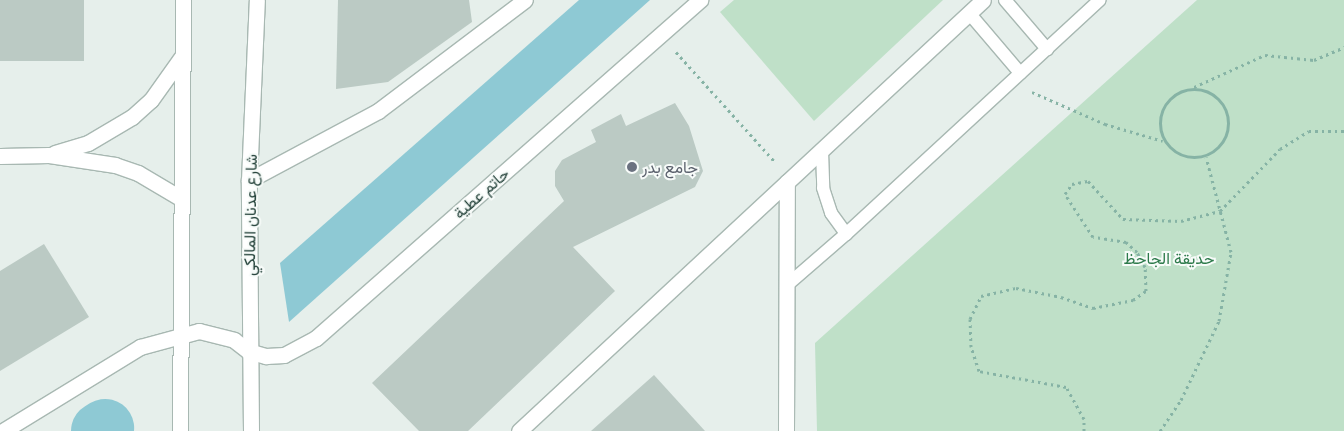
<!DOCTYPE html>
<html>
<head>
<meta charset="utf-8">
<style>
	body { margin:0 }
	#map { position:relative; width:1344px; height:431px; overflow:hidden; background:#e6efeb; font-family:"Open Sans",Vazirmatn,sans-serif }
	div>[style] { position:absolute }
	.green>* { inset:0; background:#bfe0c8 }
	.water>* { inset:0; background:#8ec9d4 }
	.river>* { height:58px; margin:-29px; padding:0 29px; transform-origin:29px; border-radius:29px; background:#8ec9d4 }
	.building>* { inset:0; background:#bbcac4; transform-origin:0 0 }
	.path>* { height:3px; margin-top:-1.5px; transform-origin:0; background:repeating-linear-gradient(90deg,#86b3a5 0 2.5px,transparent 0 6.5px) }
	.path>.ring { margin:-1.5px; padding:0; box-sizing:content-box; background:none; border:3px solid #86b3a5; border-radius:50% }
	.roads { filter:drop-shadow(1px 0 #a8b8b2) drop-shadow(-1px 0 #a8b8b2) drop-shadow(0 1px #a8b8b2) drop-shadow(0 -1px #a8b8b2) }
	.service>* { height:12px; margin:-6px; padding:0 6px; transform-origin:6px; border-radius:6px; background:#fff }
	.minor>* { height:15px; margin:-7.5px; padding:0 7.5px; transform-origin:7.5px; border-radius:7.5px; background:#fff }
	.tertiary>* { height:15px; margin:-7.5px; padding:0 7.5px; transform-origin:7.5px; border-radius:7.5px; background:#fff }
	.secondary>* { height:15px; margin:-7.5px; padding:0 7.5px; transform-origin:7.5px; border-radius:7.5px; background:#fff }
	.dots>* { width:14px; height:14px; translate:-50% -50%; box-sizing:border-box; border:2px solid #f7fbf9; border-radius:50% }
	span { translate:-50% -50%; white-space:nowrap; text-align:center; line-height:1.15; -webkit-text-stroke:4px #f7fbf9; paint-order:stroke }
	.worship-label { font-size:16px; color:#5b616d }
	.left { translate:0 -50%; text-align:left }
	.street-label { font-size:16px; color:#24423a }
	.park-label { font-size:16px; color:#2d7a4b }
</style>
</head>
<body>
<div id="map">
	<div class="green">
		<i style="clip-path:polygon(734px 0,943px 0,814px 121px,720px 12px)"></i>
		<i style="clip-path:polygon(1197px 0,1344px 0,1344px 431px,817px 431px,815px 343px)"></i>
	</div>
	<div class="water">
		<i style="clip-path:polygon(579px 0,650px 0,289px 322px,280px 263px)"></i>
	</div>
	<div class="river">
		<i style="left:100px;top:431px;width:6px;rotate:-31deg"></i>
	</div>
	<div class="building">
		<i style="left:0;top:0;width:84px;height:61px"></i>
		<i style="clip-path:polygon(338px 0,469px 0,472px 22px,388px 82px,336px 89px)"></i>
		<i style="clip-path:polygon(675px 103px,689px 126px,703px 171px,695px 187px,573px 247px,615px 291px,468px 431px,419px 431px,372px 383px,564px 201px,555px 186px,555px 171px,562px 160px,596px 142px,591px 130px,621px 114px,626px 126px)"></i>
		<i style="clip-path:polygon(44px 244px,89px 317px,0 371px,0 271px)"></i>
		<i style="clip-path:polygon(654px 375px,705px 431px,591px 431px)"></i>
	</div>
	<div class="path">
		<i style="left:676px;top:52px;width:147px;rotate:48deg"></i>
		<i style="left:1194px;top:87px;width:78px;rotate:-24.3deg"></i>
		<i style="left:1265px;top:55px;width:49px;rotate:5.8deg"></i>
		<i style="left:1314px;top:60px;width:33px;rotate:-23deg"></i>
		<i class="ring" style="left:1160px;top:89px;width:65px;height:65px"></i>
		<i style="left:1032px;top:92px;width:80px;rotate:23.7deg"></i>
		<i style="left:1105px;top:124px;width:60px;rotate:16.3deg"></i>
		<i style="left:1084px;top:431px;width:12px;rotate:-90deg"></i>
		<i style="left:1084px;top:419px;width:37px;rotate:-119deg"></i>
		<i style="left:1066px;top:387px;width:88px;rotate:-169.6deg"></i>
		<i style="left:979px;top:371px;width:25px;rotate:-108deg"></i>
		<i style="left:971px;top:347px;width:28px;rotate:-92deg"></i>
		<i style="left:970px;top:319px;width:25px;rotate:-64deg"></i>
		<i style="left:981px;top:296px;width:36px;rotate:-13deg"></i>
		<i style="left:1016px;top:288px;width:46px;rotate:11.3deg"></i>
		<i style="left:1061px;top:297px;width:34px;rotate:19deg"></i>
		<i style="left:1093px;top:308px;width:41px;rotate:-11.3deg"></i>
		<i style="left:1133px;top:300px;width:16px;rotate:-35deg"></i>
		<i style="left:1146px;top:291px;width:24px;rotate:-92deg"></i>
		<i style="left:1145px;top:267px;width:17px;rotate:-118deg"></i>
		<i style="left:1137px;top:252px;width:15px;rotate:-138deg"></i>
		<i style="left:1126px;top:242px;width:33px;rotate:-171deg"></i>
		<i style="left:1093px;top:237px;width:51px;rotate:-123.1deg"></i>
		<i style="left:1065px;top:194px;width:12px;rotate:-55deg"></i>
		<i style="left:1072px;top:184px;width:16px;rotate:-11deg"></i>
		<i style="left:1088px;top:181px;width:52px;rotate:47.4deg"></i>
		<i style="left:1123px;top:219px;width:58px;rotate:2deg"></i>
		<i style="left:1181px;top:221px;width:40px;rotate:-14.4deg"></i>
		<i style="left:1220px;top:211px;width:86px;rotate:-45.9deg"></i>
		<i style="left:1280px;top:149px;width:34px;rotate:-32deg"></i>
		<i style="left:1309px;top:131px;width:35px"></i>
		<i style="left:1160px;top:431px;width:37px;rotate:-56deg"></i>
		<i style="left:1181px;top:400px;width:88px;rotate:-64.3deg"></i>
		<i style="left:1219px;top:321px;width:70px;rotate:-80.1deg"></i>
		<i style="left:1231px;top:252px;width:98px;rotate:-104.7deg"></i>
	</div>
	<div class="roads">
		<div class="service">
			<i style="left:1005px;top:0;width:65px;rotate:49.4deg"></i>
			<i style="left:969px;top:13px;width:79px;rotate:49.6deg"></i>
			<i style="left:822px;top:151px;width:37px;rotate:88deg"></i>
			<i style="left:823px;top:188px;width:26px;rotate:72deg"></i>
			<i style="left:831px;top:213px;width:26px;rotate:54deg"></i>
			<i style="left:846px;top:234px;width:345px;rotate:-42.7deg"></i>
			<i style="left:786px;top:286px;width:79px;rotate:-40.9deg"></i>
		</div>
		<div class="minor">
			<i style="left:3px;top:431px;width:161px;rotate:-31.5deg"></i>
			<i style="left:140px;top:347px;width:61px;rotate:-15.2deg"></i>
			<i style="left:199px;top:331px;width:36px;rotate:14deg"></i>
			<i style="left:234px;top:340px;width:18px;rotate:38deg"></i>
			<i style="left:519px;top:431px;width:633px;rotate:-42.89deg"></i>
			<i style="left:786px;top:431px;width:249px;rotate:-89.8deg"></i>
		</div>
		<div class="tertiary">
			<i style="left:249px;top:180px;width:146px;rotate:-28.1deg"></i>
			<i style="left:378px;top:111px;width:184px;rotate:-37.1deg"></i>
			<i style="left:248px;top:351px;width:19px;rotate:16deg"></i>
			<i style="left:266px;top:356px;width:18px;rotate:-3deg"></i>
			<i style="left:284px;top:355px;width:36px;rotate:-28deg"></i>
			<i style="left:316px;top:338px;width:512px;rotate:-41.35deg"></i>
		</div>
		<div class="secondary">
			<i style="left:55px;top:153px;width:34px;rotate:-17deg"></i>
			<i style="left:88px;top:143px;width:51px;rotate:-30.6deg"></i>
			<i style="left:132px;top:117px;width:25px;rotate:-42deg"></i>
			<i style="left:151px;top:100px;width:52px;rotate:-54.5deg"></i>
			<i style="left:0;top:156px;width:49px;rotate:-1.2deg"></i>
			<i style="left:49px;top:155px;width:67px;rotate:8.6deg"></i>
			<i style="left:115px;top:165px;width:24px;rotate:19deg"></i>
			<i style="left:138px;top:173px;width:51px;rotate:30.6deg"></i>
			<i style="left:180px;top:431px;width:431px;rotate:-89.6deg"></i>
			<i style="left:251px;top:431px;width:251px;rotate:-90.5deg"></i>
			<i style="left:249px;top:180px;width:180px;rotate:-87.5deg"></i>
		</div>
	</div>
	<div class="dots">
		<i style="left:632px;top:167px;background:#6b7280"></i>
	</div>
	<div class="worship-label">
		<span class="left" style="left:642px;top:167px">جامع بدر</span>
	</div>
	<div class="street-label">
		<span style="left:481px;top:193px;rotate:-41deg">حاتم عطية</span>
		<span style="left:250px;top:215px;rotate:-89deg">شارع عدنان المالكي</span>
	</div>
	<div class="park-label">
		<span style="left:1169px;top:258px">حديقة الجاحظ</span>
	</div>
</div>
</body>
</html>
